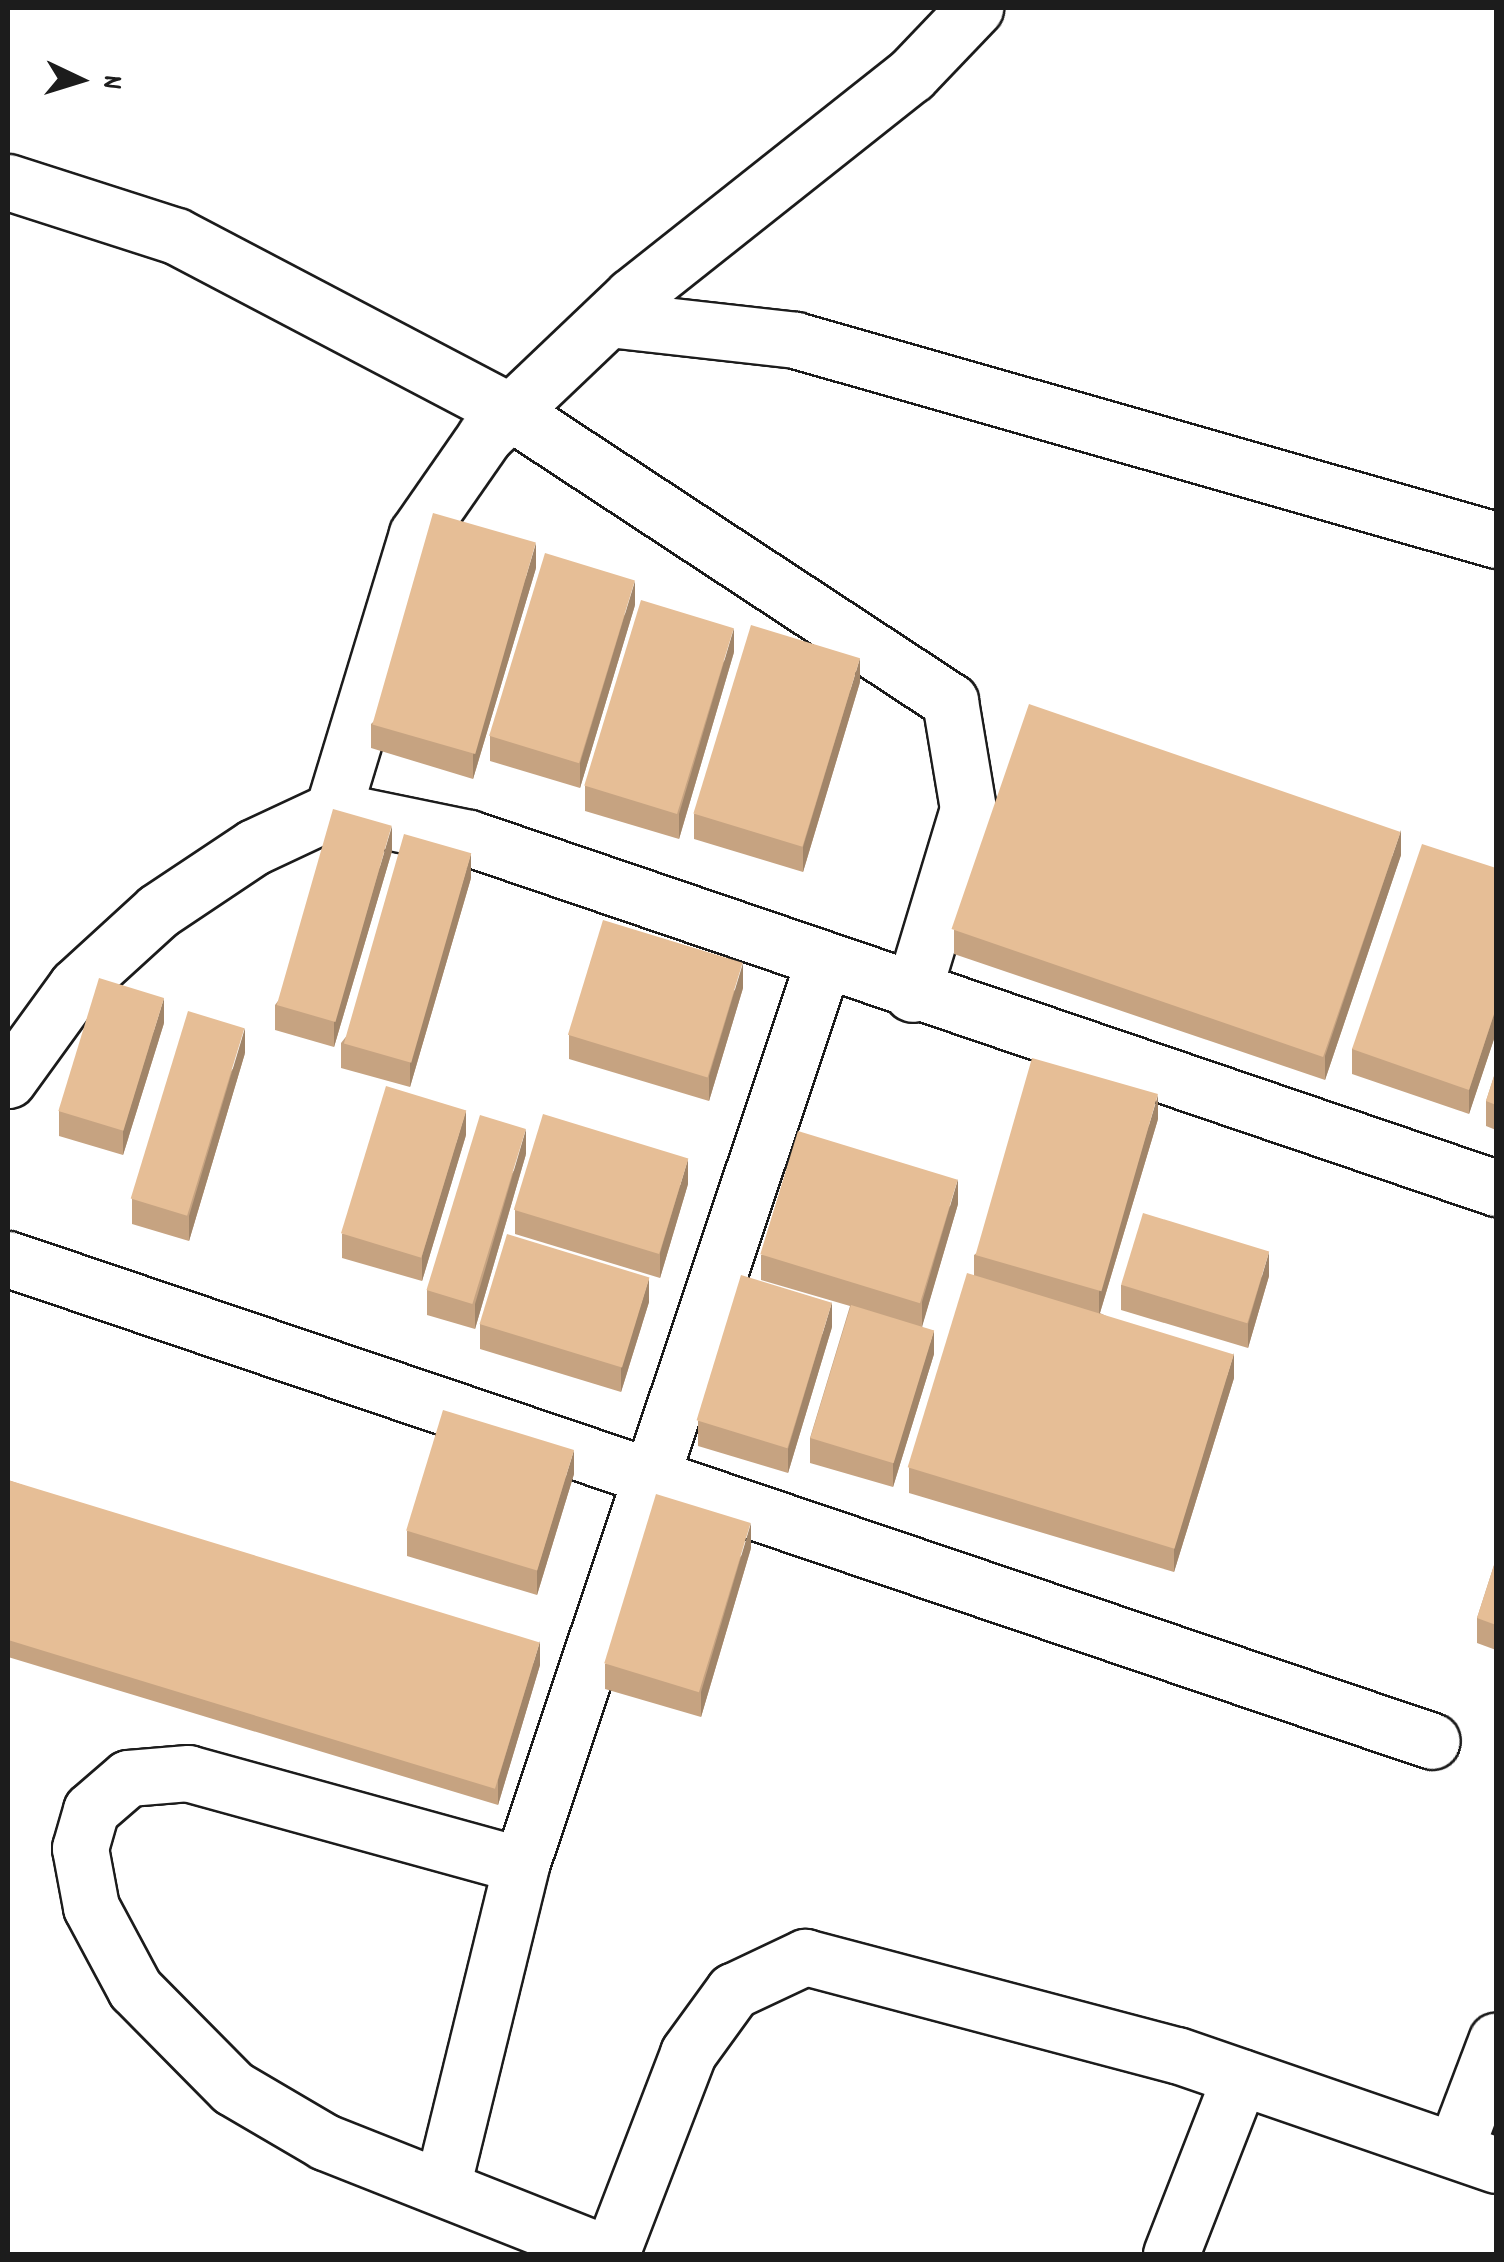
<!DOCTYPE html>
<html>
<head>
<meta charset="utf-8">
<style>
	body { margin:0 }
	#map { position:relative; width:1504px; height:2262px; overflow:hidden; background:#fff; font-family:Dekko,sans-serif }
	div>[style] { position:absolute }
	.roads { filter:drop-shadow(2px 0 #1c1c1c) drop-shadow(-2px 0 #1c1c1c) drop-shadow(0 2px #1c1c1c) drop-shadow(0 -2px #1c1c1c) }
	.minor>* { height:55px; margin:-27.5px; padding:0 27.5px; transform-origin:27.5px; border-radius:27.5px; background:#fff }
	.wall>* { inset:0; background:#c6a381 }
	.shaded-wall>* { inset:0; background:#a18569 }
	.building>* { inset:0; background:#e6be96; transform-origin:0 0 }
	span { translate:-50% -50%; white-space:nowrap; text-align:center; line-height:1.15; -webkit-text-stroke:8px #fff; paint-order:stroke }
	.frame { position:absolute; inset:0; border:10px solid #1c1c1c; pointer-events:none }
	.north { position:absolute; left:30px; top:30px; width:100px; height:100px; -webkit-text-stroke:8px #fff; paint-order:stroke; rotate:94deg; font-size:28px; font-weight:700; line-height:40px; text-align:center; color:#1c1c1c }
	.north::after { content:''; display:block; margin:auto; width:35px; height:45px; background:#1c1c1c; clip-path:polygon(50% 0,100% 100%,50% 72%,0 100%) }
</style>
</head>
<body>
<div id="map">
	<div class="roads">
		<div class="minor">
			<i style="left:8px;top:182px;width:176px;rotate:17.8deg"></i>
			<i style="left:176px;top:236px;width:376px;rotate:27.7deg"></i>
			<i style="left:509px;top:411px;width:528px;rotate:33.33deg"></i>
			<i style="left:950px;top:701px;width:109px;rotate:80.5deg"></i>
			<i style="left:968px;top:809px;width:193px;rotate:106.8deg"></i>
			<i style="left:609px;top:319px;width:187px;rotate:6.4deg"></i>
			<i style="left:795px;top:340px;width:729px;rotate:15.92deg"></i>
			<i style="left:333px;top:810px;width:288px;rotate:-73.1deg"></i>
			<i style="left:417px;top:534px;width:119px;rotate:-55.2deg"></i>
			<i style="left:485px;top:436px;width:203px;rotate:-43.6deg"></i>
			<i style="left:632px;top:296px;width:356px;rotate:-38.4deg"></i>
			<i style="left:911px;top:75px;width:93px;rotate:-46.3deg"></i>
			<i style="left:8px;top:1080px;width:116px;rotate:-54.1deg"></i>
			<i style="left:76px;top:986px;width:111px;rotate:-42.4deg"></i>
			<i style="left:158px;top:911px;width:115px;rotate:-33.7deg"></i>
			<i style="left:254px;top:847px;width:87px;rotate:-25.1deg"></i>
			<i style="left:333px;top:810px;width:139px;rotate:11.6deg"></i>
			<i style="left:469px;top:838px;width:1085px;rotate:18.82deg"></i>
			<i style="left:8px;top:1259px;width:1503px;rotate:18.7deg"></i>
			<i style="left:521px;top:1865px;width:345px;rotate:-164.6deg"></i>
			<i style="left:188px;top:1773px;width:60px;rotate:175.2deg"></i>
			<i style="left:128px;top:1778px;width:49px;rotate:139.1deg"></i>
			<i style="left:91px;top:1810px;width:40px;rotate:106deg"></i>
			<i style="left:80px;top:1848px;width:60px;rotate:79.4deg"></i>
			<i style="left:91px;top:1907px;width:93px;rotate:61.8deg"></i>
			<i style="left:135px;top:1989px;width:139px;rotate:45.3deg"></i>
			<i style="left:233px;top:2088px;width:107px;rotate:30.4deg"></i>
			<i style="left:325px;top:2142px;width:304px;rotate:21.6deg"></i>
			<i style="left:1455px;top:2149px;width:116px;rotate:-69.2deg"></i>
			<i style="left:442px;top:2187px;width:332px;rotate:-76.2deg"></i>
			<i style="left:521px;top:1865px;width:954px;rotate:-71.49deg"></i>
			<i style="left:611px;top:2254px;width:215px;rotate:-69deg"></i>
			<i style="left:688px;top:2053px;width:77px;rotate:-54deg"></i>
			<i style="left:733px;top:1991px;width:80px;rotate:-25.3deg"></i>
			<i style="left:805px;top:1957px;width:385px;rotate:14.8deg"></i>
			<i style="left:1177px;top:2055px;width:337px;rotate:19deg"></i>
			<i style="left:1171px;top:2254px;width:190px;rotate:-68.7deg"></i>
		</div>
	</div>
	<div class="wall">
		<i style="clip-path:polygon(536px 568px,473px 779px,371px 748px,371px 724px)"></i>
		<i style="clip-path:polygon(635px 605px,580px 788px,490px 761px,490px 736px)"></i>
		<i style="clip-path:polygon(734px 652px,679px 839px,585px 811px,585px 786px)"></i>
		<i style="clip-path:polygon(860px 682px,803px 872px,694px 839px,694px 814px)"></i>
		<i style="clip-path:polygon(392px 851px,334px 1047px,275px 1030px,275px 1005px)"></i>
		<i style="clip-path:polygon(1401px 855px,1325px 1080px,954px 954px,954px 930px)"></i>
		<i style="clip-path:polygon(1496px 868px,1496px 1033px,1469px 1114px,1352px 1074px,1352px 1049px)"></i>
		<i style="clip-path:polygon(471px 878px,410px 1087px,341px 1068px,341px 1043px)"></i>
		<i style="clip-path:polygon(743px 988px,709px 1101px,569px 1059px,569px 1035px)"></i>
		<i style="clip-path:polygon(164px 1023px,123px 1155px,59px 1136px,59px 1111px)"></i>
		<i style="clip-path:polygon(245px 1053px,189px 1241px,132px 1224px,132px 1199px)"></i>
		<i style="clip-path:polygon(1496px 1070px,1496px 1130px,1486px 1126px,1486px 1101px)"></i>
		<i style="clip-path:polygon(1158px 1119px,1100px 1313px,1234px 1378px,1174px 1572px,909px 1493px,909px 1468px,974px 1275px,974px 1255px)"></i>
		<i style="clip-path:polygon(466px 1135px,422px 1281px,342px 1258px,342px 1234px)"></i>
		<i style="clip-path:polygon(526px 1154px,475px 1329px,427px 1315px,427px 1290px)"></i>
		<i style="clip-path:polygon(688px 1184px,660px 1278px,515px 1234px,515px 1210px)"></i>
		<i style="clip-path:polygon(958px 1204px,922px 1326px,934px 1354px,893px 1487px,810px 1463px,810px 1438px,850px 1306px,761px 1280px,761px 1255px)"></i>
		<i style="clip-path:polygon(1269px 1276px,1248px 1348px,1121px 1310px,1121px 1285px)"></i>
		<i style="clip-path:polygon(649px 1302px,621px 1392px,480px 1349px,480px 1324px)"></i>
		<i style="clip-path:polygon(832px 1327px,788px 1473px,698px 1446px,698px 1421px)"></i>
		<i style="clip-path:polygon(574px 1474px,537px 1595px,407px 1556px,407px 1531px)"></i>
		<i style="clip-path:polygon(8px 1480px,540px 1665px,498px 1805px,8px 1657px)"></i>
		<i style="clip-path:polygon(751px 1548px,701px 1717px,605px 1689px,605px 1664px)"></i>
		<i style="clip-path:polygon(1496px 1559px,1496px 1650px,1477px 1643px,1477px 1618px)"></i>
	</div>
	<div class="shaded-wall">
		<i style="clip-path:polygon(536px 543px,536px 568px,473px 779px,473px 755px)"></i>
		<i style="clip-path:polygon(635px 581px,635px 605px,580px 788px,580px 763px)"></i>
		<i style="clip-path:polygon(734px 628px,734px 652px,679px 839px,679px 814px)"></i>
		<i style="clip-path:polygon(860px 658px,860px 682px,803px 872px,803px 847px)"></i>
		<i style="clip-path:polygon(392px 826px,392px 851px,334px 1047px,334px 1022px)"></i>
		<i style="clip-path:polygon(1401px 830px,1401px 855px,1325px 1080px,1325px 1056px)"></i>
		<i style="clip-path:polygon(471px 853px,471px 878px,410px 1087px,410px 1062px)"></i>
		<i style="clip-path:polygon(743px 963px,743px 988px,709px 1101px,709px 1076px)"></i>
		<i style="clip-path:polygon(164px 998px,164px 1023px,123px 1155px,123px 1130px)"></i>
		<i style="clip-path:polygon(1496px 1008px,1496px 1033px,1469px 1114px,1469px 1090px)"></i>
		<i style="clip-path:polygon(245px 1028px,245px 1053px,189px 1241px,189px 1216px)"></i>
		<i style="clip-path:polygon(1158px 1095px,1158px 1119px,1099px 1316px,1099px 1292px)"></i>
		<i style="clip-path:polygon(466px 1110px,466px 1135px,422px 1281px,422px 1256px)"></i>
		<i style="clip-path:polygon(526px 1129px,526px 1154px,475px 1329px,475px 1304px)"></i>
		<i style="clip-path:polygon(688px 1159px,688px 1184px,660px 1278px,660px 1253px)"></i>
		<i style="clip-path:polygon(958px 1179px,958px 1204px,922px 1327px,922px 1302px)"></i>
		<i style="clip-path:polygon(1269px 1252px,1269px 1276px,1248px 1348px,1248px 1324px)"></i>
		<i style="clip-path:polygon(649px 1278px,649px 1302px,621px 1392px,621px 1368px)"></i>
		<i style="clip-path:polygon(832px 1302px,832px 1327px,788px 1473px,788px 1449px)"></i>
		<i style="clip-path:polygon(934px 1330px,934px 1354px,893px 1487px,893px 1463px)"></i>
		<i style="clip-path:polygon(1234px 1353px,1234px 1378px,1174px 1572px,1174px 1548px)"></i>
		<i style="clip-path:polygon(574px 1450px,574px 1474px,537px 1595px,537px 1570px)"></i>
		<i style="clip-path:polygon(751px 1523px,751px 1548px,701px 1717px,701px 1692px)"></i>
		<i style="clip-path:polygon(540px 1641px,540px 1665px,498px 1805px,498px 1780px)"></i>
	</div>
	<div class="building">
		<i style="left:433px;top:513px;width:107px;height:220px;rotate:16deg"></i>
		<i style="left:545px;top:553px;width:94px;height:191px;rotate:17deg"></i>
		<i style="left:641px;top:600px;width:97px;height:194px;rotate:17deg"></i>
		<i style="left:751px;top:625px;width:114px;height:197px;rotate:17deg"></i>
		<i style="left:1029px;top:704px;width:393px;height:238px;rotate:19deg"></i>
		<i style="left:333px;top:809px;width:61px;height:204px;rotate:16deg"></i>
		<i style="left:404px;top:834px;width:70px;height:218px;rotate:16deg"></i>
		<i style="clip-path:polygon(1422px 844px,1496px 868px,1496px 1008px,1469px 1090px,1352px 1049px)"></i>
		<i style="left:603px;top:920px;width:146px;height:120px;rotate:17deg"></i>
		<i style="left:99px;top:978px;width:68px;height:139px;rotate:17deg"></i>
		<i style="left:188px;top:1011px;width:59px;height:196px;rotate:17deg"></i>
		<i style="left:1032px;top:1058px;width:131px;height:205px;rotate:16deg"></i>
		<i style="clip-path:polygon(1496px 1070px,1496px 1105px,1486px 1101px)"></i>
		<i style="left:386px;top:1086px;width:84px;height:154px;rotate:17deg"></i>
		<i style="left:543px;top:1114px;width:152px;height:100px;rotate:17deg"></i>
		<i style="left:480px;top:1115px;width:48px;height:183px;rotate:17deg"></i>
		<i style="left:798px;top:1131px;width:167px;height:129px;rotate:17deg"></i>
		<i style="left:1143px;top:1213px;width:132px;height:75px;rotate:17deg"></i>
		<i style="left:507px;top:1234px;width:149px;height:94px;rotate:17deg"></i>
		<i style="left:967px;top:1273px;width:279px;height:203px;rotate:17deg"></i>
		<i style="left:741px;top:1275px;width:95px;height:152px;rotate:17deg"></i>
		<i style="left:851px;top:1305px;width:87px;height:139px;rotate:17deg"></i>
		<i style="left:443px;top:1410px;width:137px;height:126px;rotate:17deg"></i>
		<i style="left:8px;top:1480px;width:556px;height:153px;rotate:17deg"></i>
		<i style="left:656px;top:1494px;width:99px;height:177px;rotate:17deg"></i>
		<i style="clip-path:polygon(1496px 1559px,1496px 1625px,1477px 1618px)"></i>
	</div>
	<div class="frame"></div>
	<div class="north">N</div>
</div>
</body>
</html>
